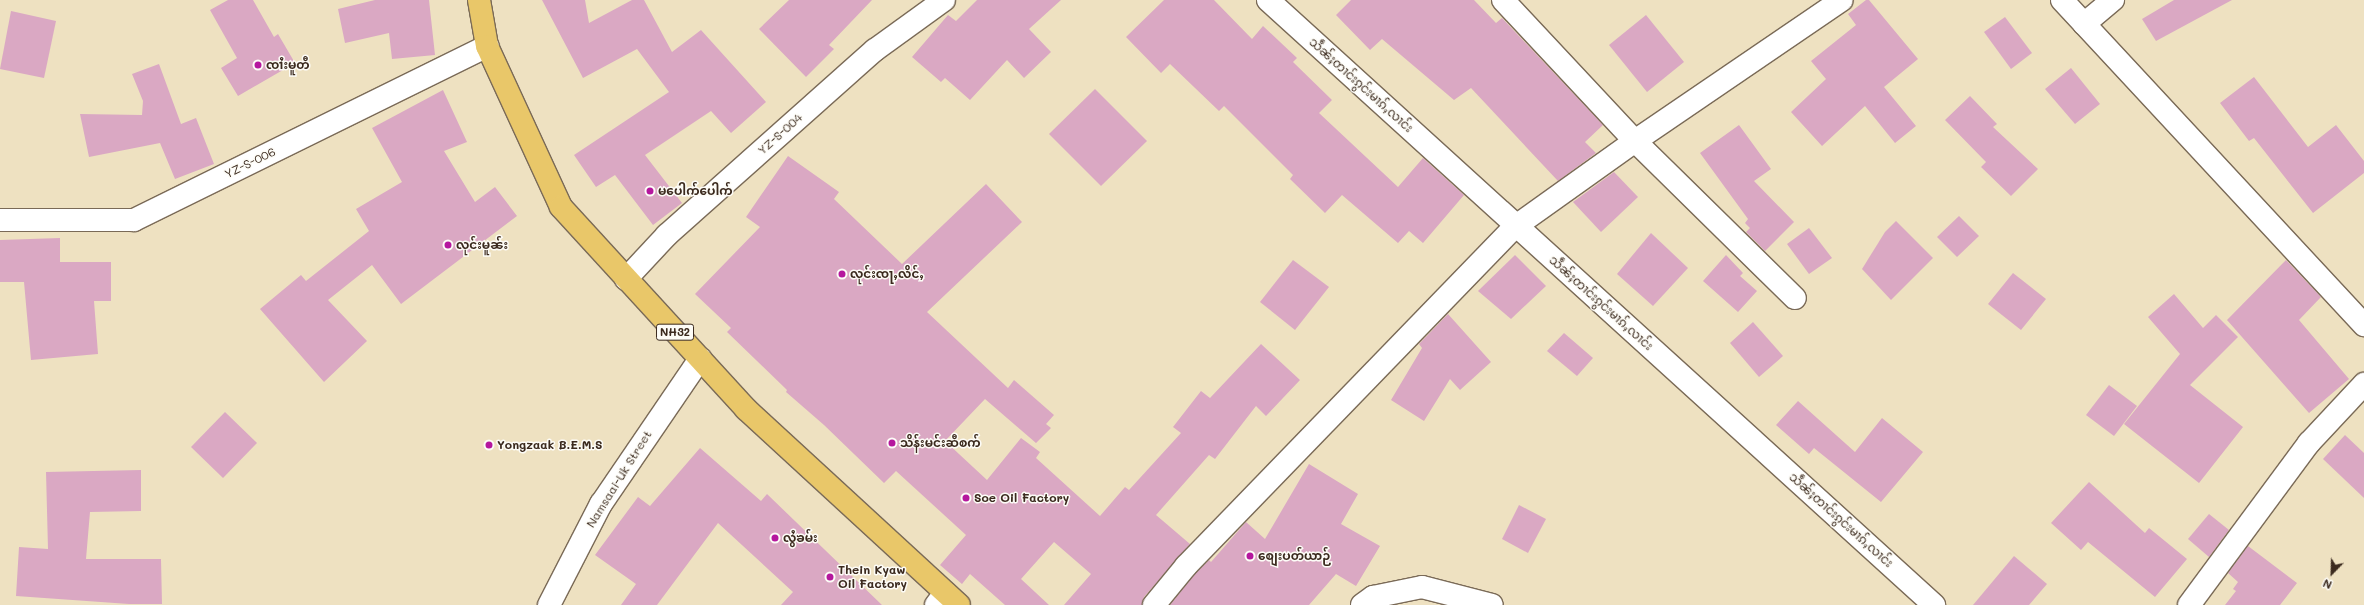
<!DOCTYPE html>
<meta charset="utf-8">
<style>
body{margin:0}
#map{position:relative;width:2364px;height:605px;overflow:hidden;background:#eee1c1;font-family:Mali,"Noto Sans Myanmar",sans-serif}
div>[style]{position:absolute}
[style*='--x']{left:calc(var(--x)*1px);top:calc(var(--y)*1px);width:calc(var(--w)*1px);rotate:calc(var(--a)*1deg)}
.building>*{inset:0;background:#daa8c3}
.roads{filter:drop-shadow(1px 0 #7a6a57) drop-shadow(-1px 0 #7a6a57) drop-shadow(0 1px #7a6a57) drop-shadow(0 -1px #7a6a57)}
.minor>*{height:22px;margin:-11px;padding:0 11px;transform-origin:11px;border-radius:11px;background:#fff}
.highway>*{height:22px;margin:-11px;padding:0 11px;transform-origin:11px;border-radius:11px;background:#e9c769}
.dots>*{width:11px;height:11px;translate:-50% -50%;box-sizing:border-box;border:2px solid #fdfcf7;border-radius:50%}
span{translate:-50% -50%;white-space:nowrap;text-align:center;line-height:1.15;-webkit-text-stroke:3px #fdfcf7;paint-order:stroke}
.shield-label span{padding:1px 3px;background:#fdfcf7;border:1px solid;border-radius:3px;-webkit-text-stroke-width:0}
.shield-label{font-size:11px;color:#3b2a1e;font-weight:700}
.poi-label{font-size:12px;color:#3b2a1e;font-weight:700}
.left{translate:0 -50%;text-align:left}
.street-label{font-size:12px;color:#3b2a1e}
.north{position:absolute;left:2312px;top:553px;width:40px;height:40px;-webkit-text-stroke:3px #fdfcf7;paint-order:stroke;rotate:203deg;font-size:11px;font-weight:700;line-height:16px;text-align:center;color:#3b2a1e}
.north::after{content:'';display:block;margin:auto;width:14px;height:18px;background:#3b2a1e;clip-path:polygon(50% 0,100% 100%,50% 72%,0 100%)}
</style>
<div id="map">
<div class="building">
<div style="clip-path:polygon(228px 0,253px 0,274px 37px,278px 34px,295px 63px,238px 96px,221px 68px,237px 58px,210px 10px)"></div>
<div style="clip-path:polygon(375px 0,429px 0,435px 55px,392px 59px,389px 33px,345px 43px,338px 9px)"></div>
<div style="clip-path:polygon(542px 0,585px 0,589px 23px,632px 0,644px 0,672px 52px,701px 30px,766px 102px,731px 133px,711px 111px,645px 155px,682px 203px,653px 225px,615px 175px,596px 187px,574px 155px,669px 92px,637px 49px,583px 78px)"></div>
<div style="clip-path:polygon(789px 0,872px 0,829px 45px,834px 49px,806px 77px,759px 29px)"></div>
<div style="clip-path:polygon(977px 0,1061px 0,1029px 29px,1051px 52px,1024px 78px,1007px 60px,970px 100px,945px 78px,941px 82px,912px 57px,948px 15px,956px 21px)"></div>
<div style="clip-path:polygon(1164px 0,1214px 0,1252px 39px,1263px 26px,1297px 58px,1293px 62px,1332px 100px,1319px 113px,1398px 187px,1423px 158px,1464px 195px,1423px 243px,1409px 231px,1398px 243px,1342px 195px,1325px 213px,1290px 179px,1293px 175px,1224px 106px,1219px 111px,1170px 64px,1161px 73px,1126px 37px)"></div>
<div style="clip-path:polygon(1351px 0,1474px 0,1496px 23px,1502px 18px,1603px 125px,1585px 142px,1596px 153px,1558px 181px,1471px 88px,1454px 100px,1382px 39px,1370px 50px,1336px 15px)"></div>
<div style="clip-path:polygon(1866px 0,1869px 0,1918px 59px,1884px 87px,1916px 126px,1895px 143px,1865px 106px,1822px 146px,1791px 112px,1826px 79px,1811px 61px,1856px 25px,1848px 14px)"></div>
<div style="clip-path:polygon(2174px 0,2232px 0,2156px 41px,2142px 19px)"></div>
<div style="clip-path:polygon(11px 11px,56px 21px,44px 78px,0 69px)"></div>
<div style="clip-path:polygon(1646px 15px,1684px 62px,1647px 92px,1609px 45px)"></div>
<div style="clip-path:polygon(2005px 17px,2032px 53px,2011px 69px,1984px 32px)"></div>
<div style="clip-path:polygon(159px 64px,181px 124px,196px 118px,214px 164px,175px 179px,160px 143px,89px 157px,80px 114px,142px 115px,143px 101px,132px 74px)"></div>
<div style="clip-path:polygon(2071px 68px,2100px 104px,2075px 124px,2045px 89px)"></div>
<div style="clip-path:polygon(2254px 77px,2308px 147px,2336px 125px,2364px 161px,2364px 173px,2313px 213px,2254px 138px,2249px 141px,2220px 103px)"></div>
<div style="clip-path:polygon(1095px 89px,1147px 141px,1101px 186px,1049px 134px)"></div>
<div style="clip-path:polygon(443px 90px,467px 142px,444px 151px,475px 202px,495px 187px,517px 216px,401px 304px,372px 265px,328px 300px,367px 341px,324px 382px,260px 309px,301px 275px,306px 281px,369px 231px,356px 209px,402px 182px,372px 128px)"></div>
<div style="clip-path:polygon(1970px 96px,1997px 124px,1993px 127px,2038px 169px,2011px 196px,1981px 167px,1986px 162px,1945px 120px)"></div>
<div style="clip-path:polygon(1739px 125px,1771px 169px,1754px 181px,1794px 222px,1765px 251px,1746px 232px,1750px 228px,1745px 223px,1748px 219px,1700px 153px)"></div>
<div style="clip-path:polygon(788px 156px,839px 192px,834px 199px,902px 264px,986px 184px,1022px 222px,927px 312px,1008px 388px,1014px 380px,1054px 415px,1046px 424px,1051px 428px,1036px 443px,985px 399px,945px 441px,987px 480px,1021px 438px,1040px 452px,1036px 458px,1100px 516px,1125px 487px,1129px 490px,1181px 433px,1173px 427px,1201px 391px,1210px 398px,1261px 344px,1300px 380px,1266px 416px,1256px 406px,1215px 459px,1209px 455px,1156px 515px,1190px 544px,1144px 597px,1142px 605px,1064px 605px,1091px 574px,1054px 542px,1021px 579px,1049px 605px,1005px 605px,970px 574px,962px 584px,940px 565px,966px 535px,896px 471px,884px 483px,824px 425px,786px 392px,787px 390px,727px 332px,731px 328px,695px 294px,760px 227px,746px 217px)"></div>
<div style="clip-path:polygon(1614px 172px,1638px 197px,1601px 232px,1573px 202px)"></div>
<div style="clip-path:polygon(1959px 216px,1979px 236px,1957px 257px,1937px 237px)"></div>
<div style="clip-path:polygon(1896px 221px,1933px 258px,1891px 300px,1862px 269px,1885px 232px)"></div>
<div style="clip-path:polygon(1809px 228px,1832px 258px,1809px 274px,1787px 244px)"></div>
<div style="clip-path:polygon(1651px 233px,1688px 268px,1653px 306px,1617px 274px)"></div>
<div style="clip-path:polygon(60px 238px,60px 262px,111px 262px,111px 301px,94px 301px,98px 354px,31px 360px,24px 282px,0 282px,0 240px)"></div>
<div style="clip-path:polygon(1515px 255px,1546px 286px,1511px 319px,1478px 291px)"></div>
<div style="clip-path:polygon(1726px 255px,1743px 273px,1740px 276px,1757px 291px,1738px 312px,1703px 281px)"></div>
<div style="clip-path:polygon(1293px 260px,1329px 287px,1295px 330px,1260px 302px)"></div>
<div style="clip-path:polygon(2286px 260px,2321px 297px,2299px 320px,2349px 379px,2309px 413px,2227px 320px)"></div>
<div style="clip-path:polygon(2013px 273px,2046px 299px,2021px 330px,1988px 304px)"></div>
<div style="clip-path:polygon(2174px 294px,2203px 328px,2216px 315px,2238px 337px,2190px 385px,2243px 427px,2199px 483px,2124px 424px,2180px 354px,2148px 317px)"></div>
<div style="clip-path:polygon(1448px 314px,1491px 362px,1460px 390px,1450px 379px,1424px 421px,1391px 400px,1422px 348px,1419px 344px)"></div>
<div style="clip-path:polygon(1753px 322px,1783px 356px,1759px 377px,1730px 343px)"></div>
<div style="clip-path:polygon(1564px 333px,1593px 358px,1577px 376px,1547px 351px)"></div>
<div style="clip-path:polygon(2109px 385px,2137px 406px,2114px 436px,2086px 415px)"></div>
<div style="clip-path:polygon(1798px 401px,1855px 452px,1882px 418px,1923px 452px,1881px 502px,1814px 448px,1809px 454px,1776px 425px)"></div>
<div style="clip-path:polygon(225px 412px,257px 443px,223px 478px,191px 447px)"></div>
<div style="clip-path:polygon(2345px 435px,2364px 453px,2364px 498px,2323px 459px)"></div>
<div style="clip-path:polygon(700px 448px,761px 501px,767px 494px,882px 605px,781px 605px,793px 592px,718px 523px,657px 605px,621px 605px,636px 584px,595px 555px,638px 497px,650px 506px)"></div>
<div style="clip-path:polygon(1309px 464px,1358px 494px,1341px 524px,1380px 546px,1356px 586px,1336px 574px,1309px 605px,1170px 605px,1195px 574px,1209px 560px,1211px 562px,1246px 522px,1265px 539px)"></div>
<div style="clip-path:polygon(141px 470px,141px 511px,90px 512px,86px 559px,161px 559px,162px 604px,129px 604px,16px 596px,19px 547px,48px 549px,46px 472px)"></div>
<div style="clip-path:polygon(2089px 482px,2145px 533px,2149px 528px,2187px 559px,2155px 597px,2088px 542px,2081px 550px,2051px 523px)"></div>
<div style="clip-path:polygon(1519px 505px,1546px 519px,1528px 553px,1502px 539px)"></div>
<div style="clip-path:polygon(2209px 514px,2229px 530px,2209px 557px,2188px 539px)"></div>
<div style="clip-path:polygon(2248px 546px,2297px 583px,2280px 605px,2225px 605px,2236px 591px,2233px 589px,2238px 582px,2228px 573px)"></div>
<div style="clip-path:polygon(2014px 556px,2047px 584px,2029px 605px,1973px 605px)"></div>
</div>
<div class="roads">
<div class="minor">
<div style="--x:1268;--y:0;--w:900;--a:42.25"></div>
<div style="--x:1503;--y:0;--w:193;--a:46.9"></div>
<div style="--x:1635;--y:141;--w:224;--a:44.5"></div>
<div style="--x:2062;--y:0;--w:444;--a:47.1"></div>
<div style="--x:2084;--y:24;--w:38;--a:-40"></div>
<div style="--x:0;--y:220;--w:134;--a:0"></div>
<div style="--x:134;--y:220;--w:394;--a:-26.2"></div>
<div style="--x:626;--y:279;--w:60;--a:-47"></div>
<div style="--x:667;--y:235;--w:278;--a:-41.7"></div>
<div style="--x:875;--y:50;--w:85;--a:-35.9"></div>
<div style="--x:549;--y:605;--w:114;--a:-62.8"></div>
<div style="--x:601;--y:504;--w:176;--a:-55.7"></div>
<div style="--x:936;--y:605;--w:15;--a:-53"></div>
<div style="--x:1154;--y:605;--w:50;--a:-50.6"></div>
<div style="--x:1186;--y:566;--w:474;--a:-45.9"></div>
<div style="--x:1516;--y:226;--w:146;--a:-35.5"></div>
<div style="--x:1635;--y:141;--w:250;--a:-34.3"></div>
<div style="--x:1362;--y:605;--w:14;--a:-36"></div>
<div style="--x:1373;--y:597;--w:50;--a:-11.5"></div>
<div style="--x:1422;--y:587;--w:72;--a:14.4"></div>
<div style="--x:2189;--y:605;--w:202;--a:-53.5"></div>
<div style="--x:2309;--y:443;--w:81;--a:-47"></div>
</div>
<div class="highway">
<div style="--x:479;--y:0;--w:47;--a:80.1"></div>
<div style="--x:487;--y:46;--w:177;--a:65.3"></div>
<div style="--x:561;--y:207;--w:274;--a:47.5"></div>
<div style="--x:746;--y:409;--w:289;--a:42.6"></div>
</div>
</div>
<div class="dots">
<div style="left:258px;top:65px;background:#b5179e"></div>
<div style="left:650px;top:191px;background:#b5179e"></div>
<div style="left:448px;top:245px;background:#b5179e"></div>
<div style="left:842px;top:274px;background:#b5179e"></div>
<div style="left:892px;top:443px;background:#b5179e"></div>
<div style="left:489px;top:445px;background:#b5179e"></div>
<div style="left:966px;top:498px;background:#b5179e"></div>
<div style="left:775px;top:538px;background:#b5179e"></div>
<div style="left:1250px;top:556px;background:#b5179e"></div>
<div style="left:830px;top:577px;background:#b5179e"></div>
</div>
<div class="shield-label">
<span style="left:675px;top:332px">NH32</span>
</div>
<div class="poi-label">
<span class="left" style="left:266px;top:65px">ၸၢႆးမူတီ</span>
<span class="left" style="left:658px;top:191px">မပေါက်ပေါက်</span>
<span class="left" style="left:456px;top:245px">လုင်းမူၼ်း</span>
<span class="left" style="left:850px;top:274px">လုင်းၸႃႇလိင်ႇ</span>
<span class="left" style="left:900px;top:443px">သိန်းမင်းဆီစက်</span>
<span class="left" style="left:497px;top:445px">Yongzaak B.E.M.S</span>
<span class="left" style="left:974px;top:498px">Soe Oil Factory</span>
<span class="left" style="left:783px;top:538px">လွႆၶမ်း</span>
<span class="left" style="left:1258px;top:556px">စျေးပတ်ယာဉ်</span>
<span class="left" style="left:838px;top:577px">Thein Kyaw<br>Oil Factory</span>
</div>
<div class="street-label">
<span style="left:1361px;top:85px;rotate:42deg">သဵၼ်ႈတၢင်းၵွင်းမၢၵ်ႇလၢင်း</span>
<span style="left:780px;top:134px;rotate:-42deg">YZ-S-004</span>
<span style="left:250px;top:163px;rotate:-26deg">YZ-S-006</span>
<span style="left:1601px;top:303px;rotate:42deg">သဵၼ်ႈတၢင်းၵွင်းမၢၵ်ႇလၢင်း</span>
<span style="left:619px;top:479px;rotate:-58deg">Namsaai-Uk Street</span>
<span style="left:1841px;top:520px;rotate:42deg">သဵၼ်ႈတၢင်းၵွင်းမၢၵ်ႇလၢင်း</span>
</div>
<div class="north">N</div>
</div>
